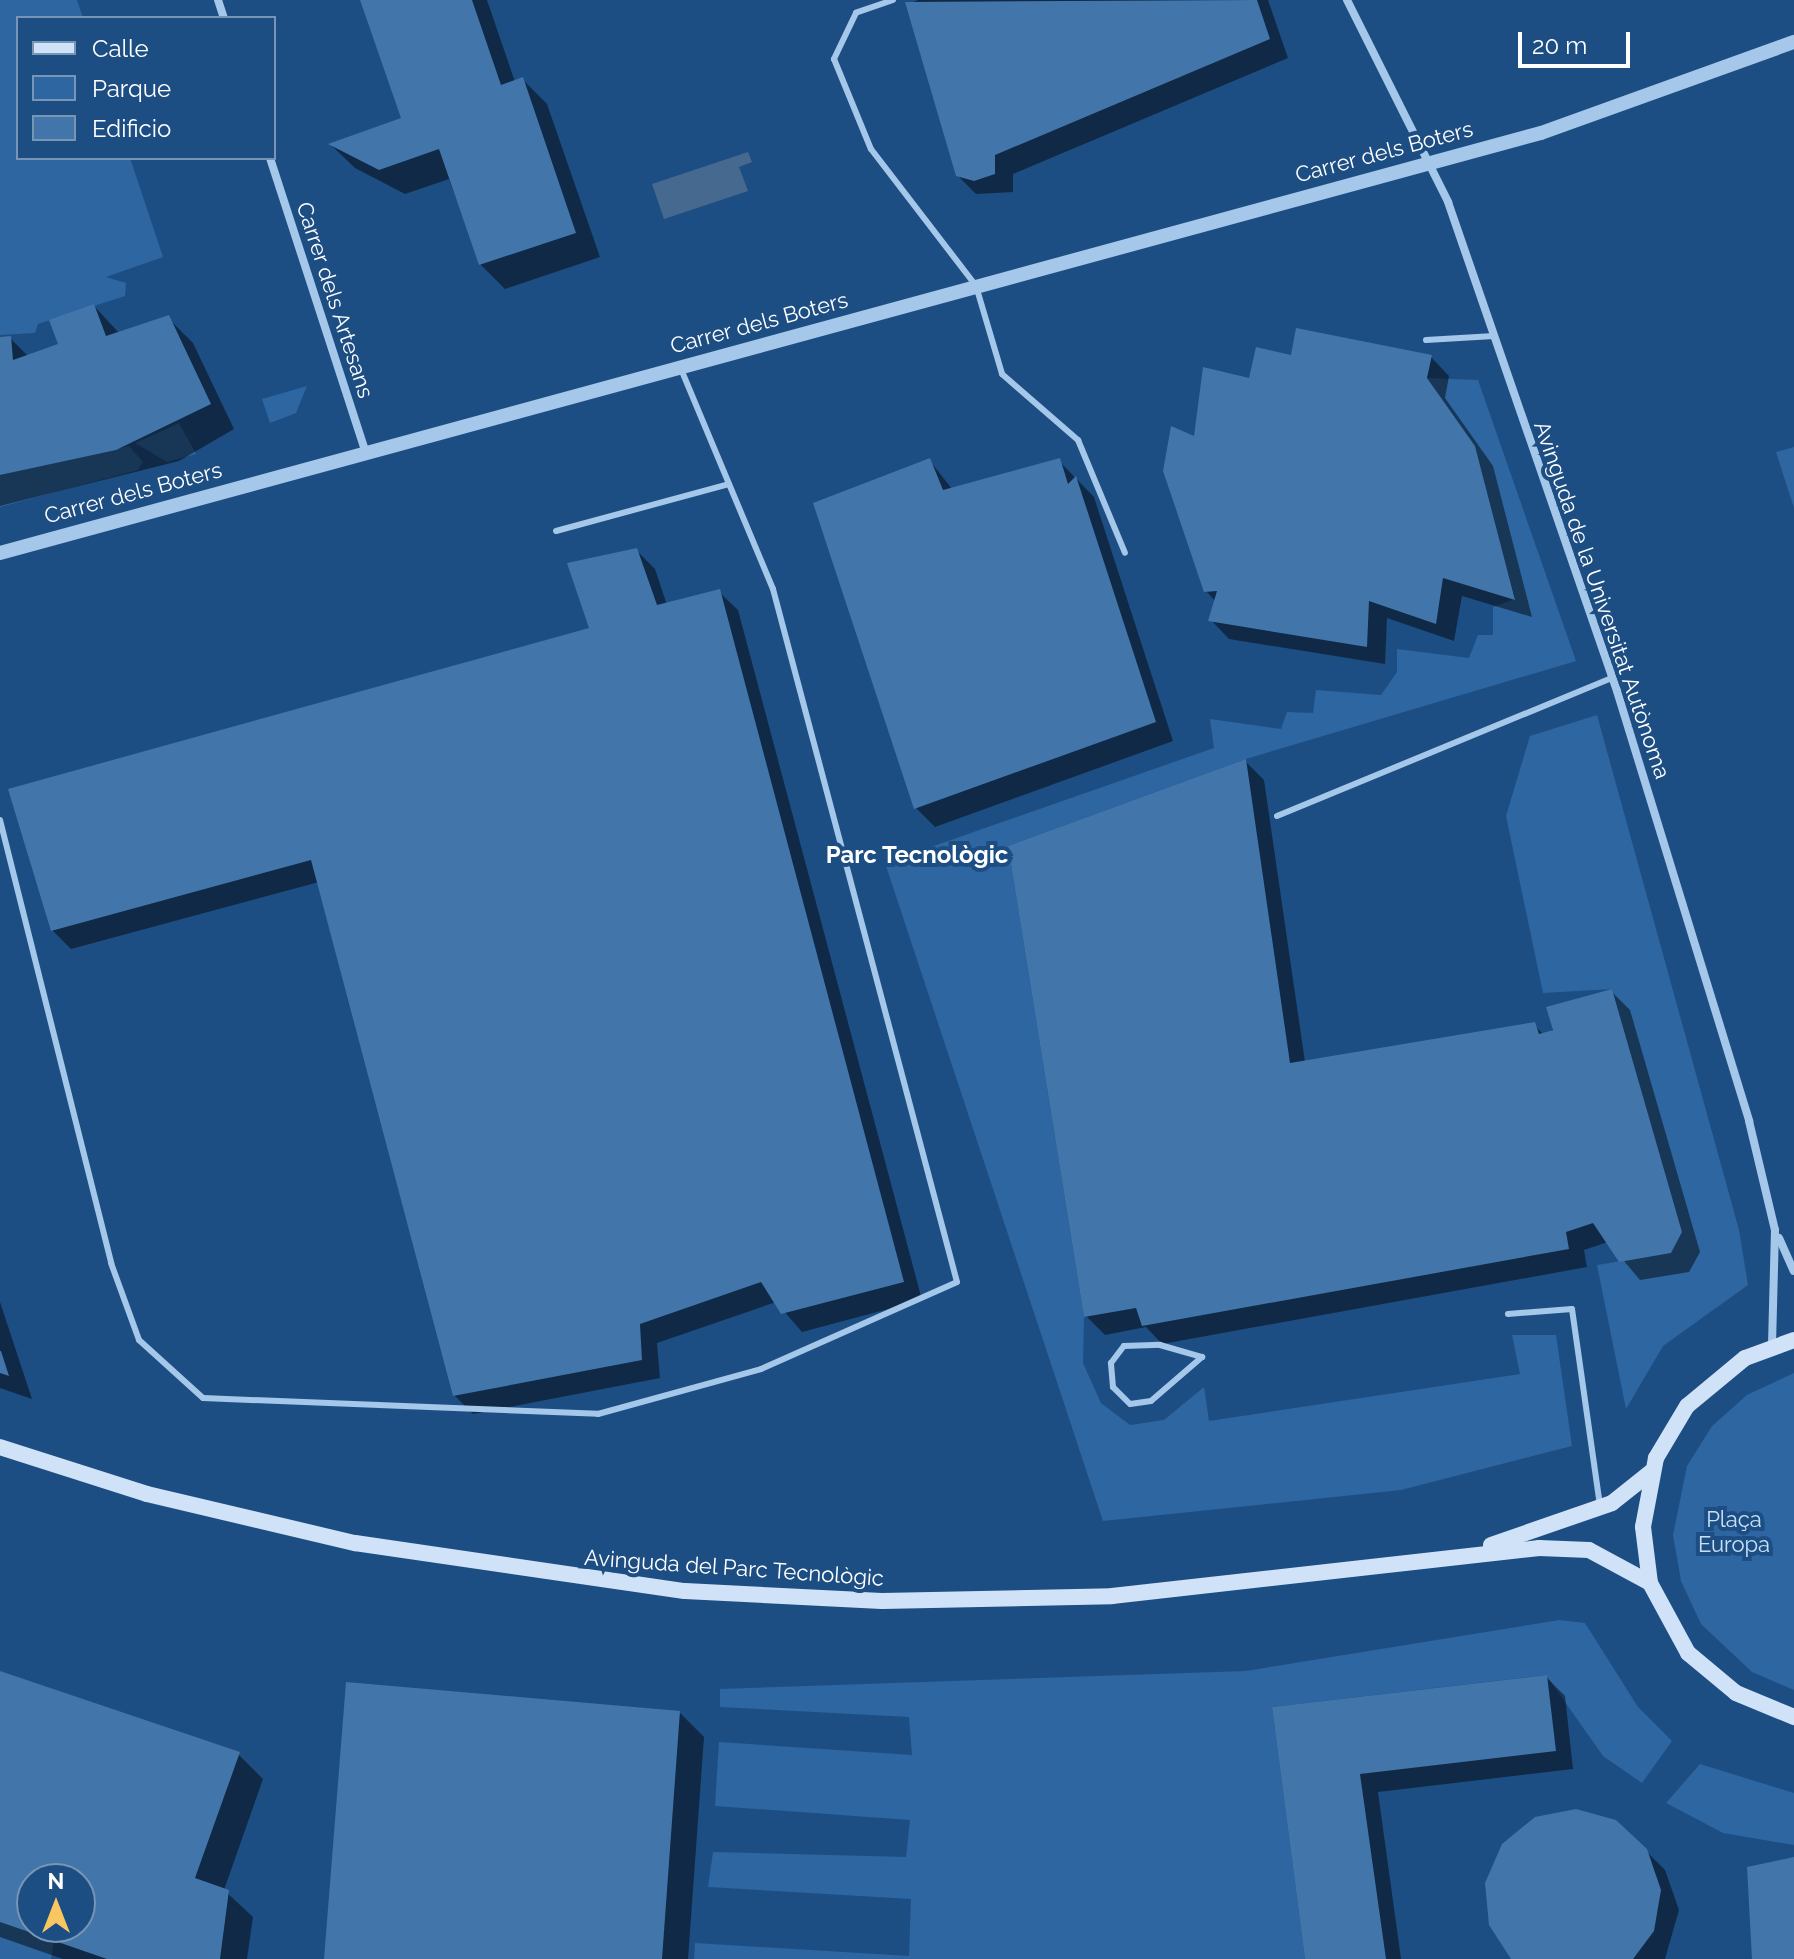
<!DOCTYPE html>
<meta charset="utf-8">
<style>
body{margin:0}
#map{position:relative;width:1794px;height:1959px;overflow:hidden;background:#1d4e83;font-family:Raleway,sans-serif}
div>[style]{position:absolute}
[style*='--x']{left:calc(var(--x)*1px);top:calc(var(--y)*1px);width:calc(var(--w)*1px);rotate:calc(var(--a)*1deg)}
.green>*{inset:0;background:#2d66a0}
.water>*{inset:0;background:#466990}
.shadow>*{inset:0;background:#0007}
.building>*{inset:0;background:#4275aa}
.service>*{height:6px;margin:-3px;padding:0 3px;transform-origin:3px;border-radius:3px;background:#a4c7ea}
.minor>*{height:8px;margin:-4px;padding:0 4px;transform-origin:4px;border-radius:4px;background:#a4c7ea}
.tertiary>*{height:14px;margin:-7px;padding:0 7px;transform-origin:7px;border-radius:7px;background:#a4c7ea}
.secondary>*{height:16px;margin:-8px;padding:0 8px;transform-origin:8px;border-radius:8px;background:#cfe2f7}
span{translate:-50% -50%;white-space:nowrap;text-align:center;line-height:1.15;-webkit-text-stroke:8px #1d4e83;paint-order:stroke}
.street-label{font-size:22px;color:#fff}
.park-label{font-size:22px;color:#c8e0f7}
.neighbourhood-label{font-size:24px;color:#fff;font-weight:700}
.legend{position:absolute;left:16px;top:16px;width:260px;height:144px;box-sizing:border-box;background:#1d4e83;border:2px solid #7795b5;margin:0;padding:10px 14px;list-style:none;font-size:24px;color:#fff}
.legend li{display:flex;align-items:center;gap:16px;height:40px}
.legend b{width:40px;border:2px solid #7795b5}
.north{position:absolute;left:16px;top:1863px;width:80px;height:80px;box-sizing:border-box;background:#1d4e83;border:2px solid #7795b5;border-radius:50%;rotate:0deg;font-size:22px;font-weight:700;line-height:32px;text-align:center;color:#fff}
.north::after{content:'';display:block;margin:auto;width:28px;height:36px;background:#f9c762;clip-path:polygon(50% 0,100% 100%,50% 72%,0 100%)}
.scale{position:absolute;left:1518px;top:32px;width:112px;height:36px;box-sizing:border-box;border:4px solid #fff;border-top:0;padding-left:10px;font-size:24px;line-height:28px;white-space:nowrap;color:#fff;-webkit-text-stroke:6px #1d4e83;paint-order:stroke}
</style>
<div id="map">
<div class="green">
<div style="clip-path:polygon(0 0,77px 0,83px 18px,18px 18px,18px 158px,130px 158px,163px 257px,106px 277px,126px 283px,125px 296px,38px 324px,35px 333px,0 335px)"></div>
<div style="clip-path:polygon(1427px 378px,1478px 380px,1576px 661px,1246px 759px,1008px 846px,1084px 1317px,1083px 1363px,1101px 1403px,1130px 1425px,1164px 1420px,1204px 1387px,1209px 1421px,1520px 1374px,1512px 1335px,1556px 1335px,1572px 1446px,1401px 1490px,1103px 1521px,885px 863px,1214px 748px,1210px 719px,1281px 729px,1287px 712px,1313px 713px,1316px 690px,1381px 695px,1397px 672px,1397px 649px,1469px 658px,1478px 635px,1493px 635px,1493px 607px,1515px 599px,1475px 446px)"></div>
<div style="clip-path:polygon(307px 386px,296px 413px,270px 423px,262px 399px)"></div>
<div style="clip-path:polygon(179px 423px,196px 454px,167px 462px,135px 443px)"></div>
<div style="clip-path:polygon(129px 446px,143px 462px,138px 470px,0 507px,0 475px)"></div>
<div style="clip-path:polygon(1794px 447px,1794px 508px,1776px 452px)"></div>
<div style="clip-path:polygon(1597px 715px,1739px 1230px,1748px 1285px,1663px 1346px,1626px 1409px,1597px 1265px,1670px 1253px,1682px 1232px,1612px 989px,1543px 993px,1506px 816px,1530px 736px)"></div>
<div style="clip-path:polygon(1794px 1373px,1794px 1690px,1752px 1672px,1701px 1624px,1681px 1581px,1673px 1535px,1687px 1466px,1712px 1426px,1747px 1395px)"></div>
<div style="clip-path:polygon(1559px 1620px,1585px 1623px,1638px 1707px,1672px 1741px,1642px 1783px,1603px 1756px,1546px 1675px,1272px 1707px,1305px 1959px,694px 1959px,695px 1943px,909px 1956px,911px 1899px,708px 1887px,713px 1852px,906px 1857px,910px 1820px,715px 1806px,719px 1742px,912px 1755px,909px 1717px,720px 1707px,720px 1689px,1246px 1671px)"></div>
<div style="clip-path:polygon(1700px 1764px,1794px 1793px,1794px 1845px,1723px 1833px,1666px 1803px)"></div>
<div style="clip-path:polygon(0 1922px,54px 1941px,51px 1959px,0 1959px)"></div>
</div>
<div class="water">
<div style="clip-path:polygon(748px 152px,752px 162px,739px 167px,748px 191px,664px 219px,652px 184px)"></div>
</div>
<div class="shadow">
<div style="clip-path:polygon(363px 0,487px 0,515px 82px,522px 79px,547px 104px,600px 257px,505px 289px,480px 264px,449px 179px,405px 194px,355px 168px,331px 145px,404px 120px)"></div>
<div style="clip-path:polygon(918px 0,1268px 0,1288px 58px,1013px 174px,1013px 192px,976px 194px,957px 175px,908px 4px)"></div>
<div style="clip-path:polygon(94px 306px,120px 334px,168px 318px,193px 343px,234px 429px,179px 461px,0 506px,0 339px,10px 338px,29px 357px,61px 346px)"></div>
<div style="clip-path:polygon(1293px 357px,1431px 357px,1449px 376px,1445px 398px,1493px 466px,1532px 617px,1462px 596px,1454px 641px,1387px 618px,1385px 664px,1229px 639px,1211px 620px,1216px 602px,1206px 591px,1196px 439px,1250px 380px)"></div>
<div style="clip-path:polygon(930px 461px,952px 489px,1059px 461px,1094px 497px,1173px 741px,935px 827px,916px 808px)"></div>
<div style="clip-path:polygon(636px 550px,655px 569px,667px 605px,719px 592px,738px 610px,922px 1300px,802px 1332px,776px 1302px,657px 1343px,660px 1378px,473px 1414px,454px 1395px,319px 882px,71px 949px,52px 930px,592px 630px)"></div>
<div style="clip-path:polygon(1245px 761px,1264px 780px,1305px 1062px,1534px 1025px,1544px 1035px,1611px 991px,1630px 1010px,1700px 1252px,1689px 1272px,1640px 1280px,1608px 1242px,1584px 1250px,1587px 1267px,1162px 1344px,1146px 1327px,1105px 1335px,1086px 1316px)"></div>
<div style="clip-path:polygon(0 1302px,32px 1399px,0 1388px)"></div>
<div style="clip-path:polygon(evenodd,0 1673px,238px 1754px,263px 1779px,224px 1890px,253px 1917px,247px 1959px,63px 1959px,0 1937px,0 1673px,32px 1879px,80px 1879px,80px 1927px,32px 1927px,32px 1879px)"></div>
<div style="clip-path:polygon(1546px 1677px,1565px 1696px,1573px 1769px,1378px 1792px,1401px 1959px,1307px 1959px,1274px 1709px)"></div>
<div style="clip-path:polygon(679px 1712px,704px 1737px,688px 1959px,326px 1959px)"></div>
<div style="clip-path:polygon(1646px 1851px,1665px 1870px,1679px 1910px,1665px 1959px,1513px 1959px)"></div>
</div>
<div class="building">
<div style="clip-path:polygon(360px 0,472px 0,501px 85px,523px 77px,576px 233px,479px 265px,439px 149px,379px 170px,328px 144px,401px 118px)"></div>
<div style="clip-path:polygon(1257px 0,1270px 39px,995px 155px,995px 174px,974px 181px,956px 176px,905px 2px)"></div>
<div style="clip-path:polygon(94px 304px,106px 336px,169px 315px,211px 404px,116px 450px,0 475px,0 337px,11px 336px,13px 360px,58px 344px,49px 320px)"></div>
<div style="clip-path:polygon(1296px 328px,1432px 355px,1427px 378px,1475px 446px,1515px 600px,1443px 578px,1436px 624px,1369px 601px,1367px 647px,1208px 621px,1217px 591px,1204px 592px,1163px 471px,1171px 426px,1194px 436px,1203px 367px,1249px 378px,1256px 347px,1291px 355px)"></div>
<div style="clip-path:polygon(930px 458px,943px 490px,1060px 458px,1068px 484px,1076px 476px,1156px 722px,914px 809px,813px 503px)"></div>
<div style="clip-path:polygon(637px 548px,657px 605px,720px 589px,904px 1282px,781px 1314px,761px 1282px,640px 1324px,642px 1360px,453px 1396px,311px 860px,51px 931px,8px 789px,589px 628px,567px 563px)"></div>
<div style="clip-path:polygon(1246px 759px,1290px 1063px,1535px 1022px,1539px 1034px,1553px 1030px,1546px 1007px,1612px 989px,1682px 1232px,1671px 1253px,1619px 1262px,1593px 1223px,1566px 1232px,1569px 1249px,1142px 1326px,1136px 1308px,1084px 1317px,1008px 846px)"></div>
<div style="clip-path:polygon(0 1351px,1px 1351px,9px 1376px,0 1373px)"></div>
<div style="clip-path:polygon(evenodd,0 1671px,240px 1752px,195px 1878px,229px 1890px,220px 1959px,107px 1959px,0 1922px,0 1671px,32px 1879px,80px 1879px,80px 1927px,32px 1927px,32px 1879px)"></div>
<div style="clip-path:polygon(1547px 1675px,1556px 1751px,1360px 1774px,1386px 1959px,1305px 1959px,1272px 1707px)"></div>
<div style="clip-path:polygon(346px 1682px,680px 1711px,662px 1959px,324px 1959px)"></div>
<div style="clip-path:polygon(1576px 1809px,1616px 1820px,1647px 1849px,1661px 1890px,1654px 1931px,1633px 1959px,1511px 1959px,1489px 1925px,1485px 1883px,1502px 1844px,1535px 1817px)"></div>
<div style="clip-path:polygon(1794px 1857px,1794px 1959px,1752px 1959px,1747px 1867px)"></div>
</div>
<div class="service">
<div style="--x:893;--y:0;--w:39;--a:161"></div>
<div style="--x:856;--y:13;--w:51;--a:115.6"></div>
<div style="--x:834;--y:59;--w:97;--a:67.7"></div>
<div style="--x:871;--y:149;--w:173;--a:52.5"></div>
<div style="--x:976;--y:286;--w:92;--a:73.5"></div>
<div style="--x:1002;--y:374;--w:101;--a:41"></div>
<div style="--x:1078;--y:440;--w:122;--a:67.4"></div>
<div style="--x:1426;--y:340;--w:68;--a:-3.4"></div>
<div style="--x:556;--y:531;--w:179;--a:-15.2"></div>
<div style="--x:1277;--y:816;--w:362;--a:-22.4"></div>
<div style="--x:0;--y:820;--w:457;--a:75.9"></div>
<div style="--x:111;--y:1263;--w:82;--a:70"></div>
<div style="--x:139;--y:1340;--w:86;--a:42.2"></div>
<div style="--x:203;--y:1398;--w:395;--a:2.3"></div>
<div style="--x:598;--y:1414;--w:169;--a:-15.4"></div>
<div style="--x:761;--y:1369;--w:214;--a:-23.9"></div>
<div style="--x:957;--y:1282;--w:717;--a:-104.87"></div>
<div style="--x:773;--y:589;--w:241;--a:-112.7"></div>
<div style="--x:1508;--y:1314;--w:64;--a:-4.5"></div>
<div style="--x:1572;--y:1309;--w:198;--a:81.9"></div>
<div style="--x:1160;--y:1345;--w:44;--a:15.9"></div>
<div style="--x:1202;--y:1357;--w:67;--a:139.2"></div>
<div style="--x:1151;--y:1401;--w:21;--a:172"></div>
<div style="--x:1130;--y:1404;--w:24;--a:-135"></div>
<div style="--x:1113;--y:1387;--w:24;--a:-95"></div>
<div style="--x:1111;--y:1363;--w:21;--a:-53"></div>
<div style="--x:1124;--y:1346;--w:36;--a:-2"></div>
</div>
<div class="minor">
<div style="--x:218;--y:0;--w:19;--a:72"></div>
<div style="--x:1347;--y:0;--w:226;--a:63.4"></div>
<div style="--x:1448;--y:202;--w:517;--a:70.93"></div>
<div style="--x:1617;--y:691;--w:450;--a:72.9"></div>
<div style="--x:1749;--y:1121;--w:112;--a:76.6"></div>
<div style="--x:1775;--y:1230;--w:116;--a:91.5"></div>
<div style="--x:270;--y:158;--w:310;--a:72"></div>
<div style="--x:1779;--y:1238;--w:36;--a:66"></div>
</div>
<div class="tertiary">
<div style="--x:0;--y:553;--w:1597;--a:-15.25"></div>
<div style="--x:1541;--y:133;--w:269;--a:-19.8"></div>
</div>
<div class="secondary">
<div style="--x:1794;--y:1340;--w:52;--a:159.8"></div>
<div style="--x:1745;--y:1358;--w:75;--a:140.4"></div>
<div style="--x:1687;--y:1406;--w:61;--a:120.8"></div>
<div style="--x:1656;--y:1458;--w:70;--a:100.7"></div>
<div style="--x:1643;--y:1527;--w:56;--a:82.9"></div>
<div style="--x:1650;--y:1583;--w:80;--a:61.5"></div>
<div style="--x:1688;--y:1653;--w:62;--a:39.8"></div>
<div style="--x:1736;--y:1693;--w:63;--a:22.5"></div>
<div style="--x:0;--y:1447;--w:154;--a:17.7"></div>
<div style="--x:147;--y:1494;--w:214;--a:13.3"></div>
<div style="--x:355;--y:1543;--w:333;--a:8.3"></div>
<div style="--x:685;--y:1591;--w:197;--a:2.9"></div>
<div style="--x:882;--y:1601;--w:230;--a:-1.2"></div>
<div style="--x:1112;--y:1596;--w:430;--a:-6.4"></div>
<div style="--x:1539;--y:1548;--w:50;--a:2.3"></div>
<div style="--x:1589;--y:1550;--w:69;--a:28.4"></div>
<div style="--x:1491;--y:1545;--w:128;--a:-19.1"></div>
<div style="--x:1612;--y:1503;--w:50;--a:-38.5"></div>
</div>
<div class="street-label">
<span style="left:1384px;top:152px;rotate:-15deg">Carrer dels Boters</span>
<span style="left:335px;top:300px;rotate:72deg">Carrer dels Artesans</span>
<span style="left:759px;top:323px;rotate:-15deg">Carrer dels Boters</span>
<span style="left:133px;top:493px;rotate:-15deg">Carrer dels Boters</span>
<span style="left:1602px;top:600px;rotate:71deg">Avinguda de la Universitat Autònoma</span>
<span style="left:734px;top:1568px;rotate:4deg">Avinguda del Parc Tecnològic</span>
</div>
<div class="park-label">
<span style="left:1734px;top:1532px">Plaça<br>Europa</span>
</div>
<div class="neighbourhood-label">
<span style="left:917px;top:855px">Parc Tecnològic</span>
</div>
<ul class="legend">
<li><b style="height:10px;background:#cfe2f7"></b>Calle</li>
<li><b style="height:22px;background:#2d66a0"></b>Parque</li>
<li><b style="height:22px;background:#4275aa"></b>Edificio</li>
</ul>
<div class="north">N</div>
<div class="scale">20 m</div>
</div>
